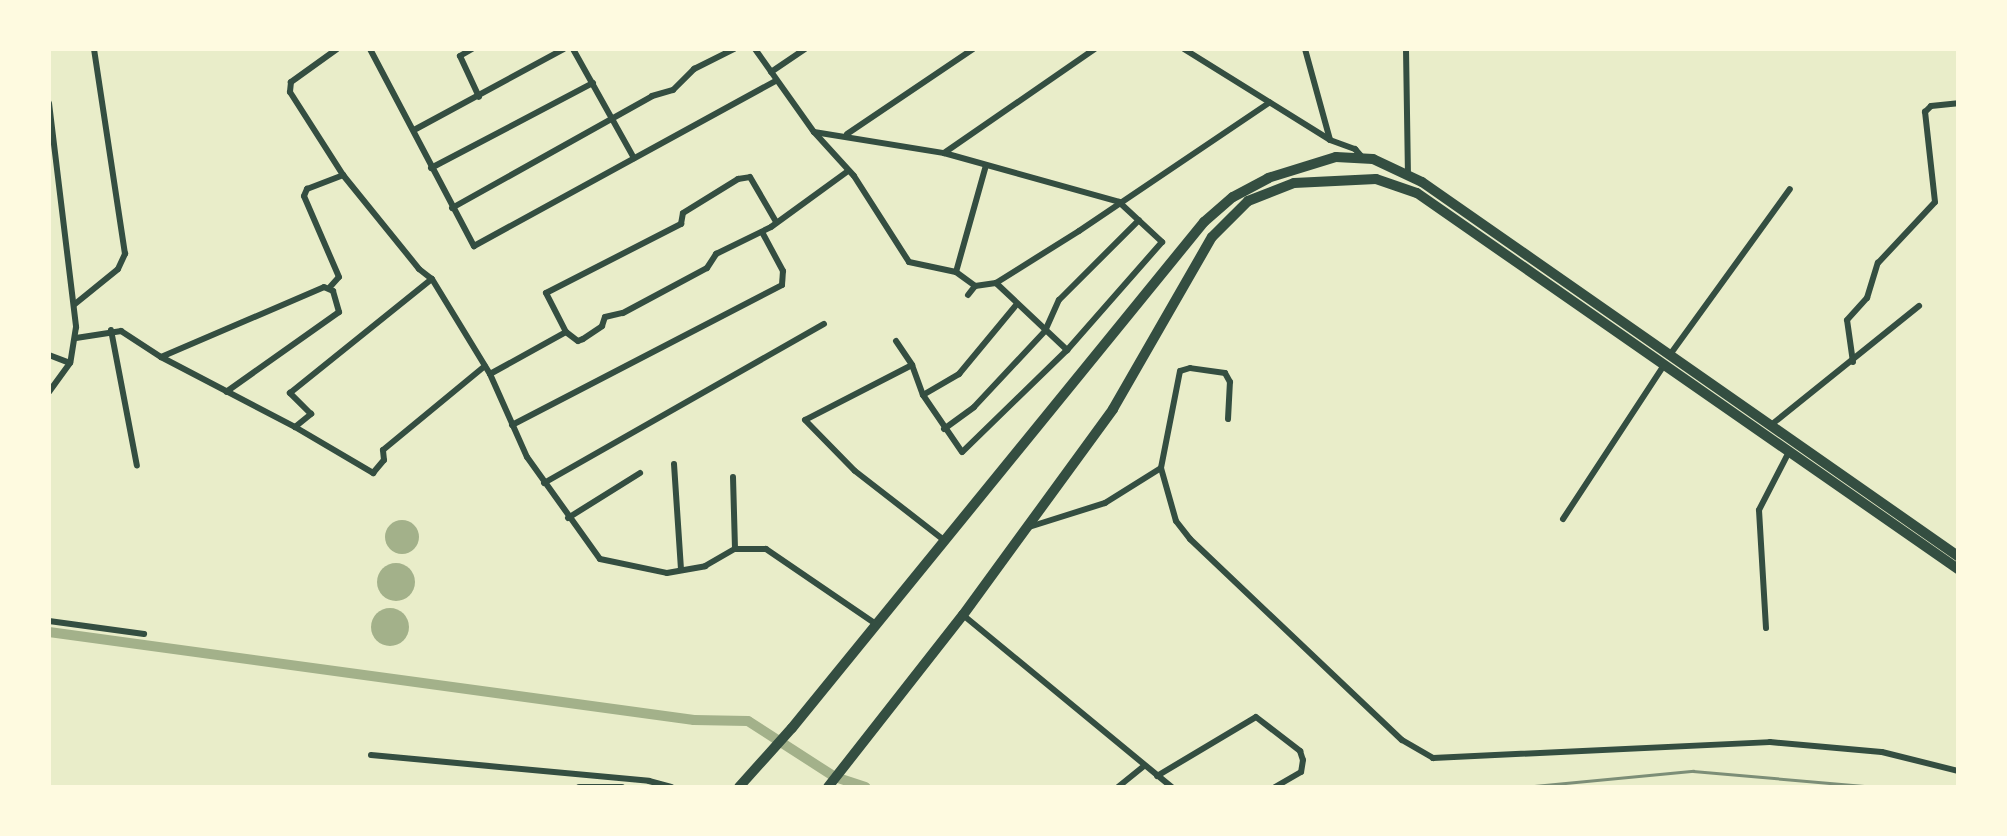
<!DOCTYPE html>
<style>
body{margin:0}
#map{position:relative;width:2007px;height:836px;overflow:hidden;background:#e9edc9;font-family:"Alegreya Sans",sans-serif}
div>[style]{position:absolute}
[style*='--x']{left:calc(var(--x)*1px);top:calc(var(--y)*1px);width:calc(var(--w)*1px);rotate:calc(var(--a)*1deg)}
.water>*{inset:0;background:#a3b18a}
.round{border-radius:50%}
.canal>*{height:10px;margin:-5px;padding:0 5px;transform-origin:5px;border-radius:5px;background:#a3b18a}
.minor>*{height:6px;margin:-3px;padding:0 3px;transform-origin:3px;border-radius:3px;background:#344e41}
.primary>*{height:10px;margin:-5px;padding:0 5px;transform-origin:5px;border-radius:5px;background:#344e41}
.rail>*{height:2.5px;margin:-1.25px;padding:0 1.25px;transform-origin:1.25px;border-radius:1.25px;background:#7c8e77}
span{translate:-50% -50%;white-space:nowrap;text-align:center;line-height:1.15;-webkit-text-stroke:5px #fefae0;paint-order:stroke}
.frame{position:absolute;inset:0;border:51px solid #fefae0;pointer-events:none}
</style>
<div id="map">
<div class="water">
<div class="round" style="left:385px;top:520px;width:34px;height:34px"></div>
<div class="round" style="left:377px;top:563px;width:38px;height:38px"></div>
<div class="round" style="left:371px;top:608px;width:38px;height:38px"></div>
</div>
<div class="canal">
<div style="--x:49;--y:632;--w:651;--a:7.77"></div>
<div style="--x:694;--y:720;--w:54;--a:1.1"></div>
<div style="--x:748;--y:721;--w:103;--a:32.8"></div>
<div style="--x:835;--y:777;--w:32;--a:18"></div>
</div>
<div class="minor">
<div style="--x:337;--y:49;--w:57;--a:144.3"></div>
<div style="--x:291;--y:82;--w:10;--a:96"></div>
<div style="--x:290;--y:92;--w:98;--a:57.4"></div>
<div style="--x:343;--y:175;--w:121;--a:51"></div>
<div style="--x:419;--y:269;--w:16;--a:38"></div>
<div style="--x:432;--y:279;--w:111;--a:58.6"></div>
<div style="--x:490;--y:374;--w:91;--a:66"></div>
<div style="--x:527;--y:457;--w:125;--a:54.4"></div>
<div style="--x:600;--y:559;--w:68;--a:11.8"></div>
<div style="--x:667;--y:573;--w:39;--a:-10"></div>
<div style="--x:705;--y:566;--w:34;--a:-30"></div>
<div style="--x:735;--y:549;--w:31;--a:0"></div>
<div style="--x:766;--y:549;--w:133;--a:34.3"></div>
<div style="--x:370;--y:49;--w:223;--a:62.2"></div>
<div style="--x:474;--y:246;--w:344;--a:-28.7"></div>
<div style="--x:472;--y:49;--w:14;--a:150"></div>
<div style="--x:460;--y:56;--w:45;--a:65.1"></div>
<div style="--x:573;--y:49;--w:125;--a:60.8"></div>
<div style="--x:755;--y:49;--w:102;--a:54.6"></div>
<div style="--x:814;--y:132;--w:59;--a:47.7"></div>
<div style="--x:854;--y:176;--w:102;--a:57.4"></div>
<div style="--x:909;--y:262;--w:48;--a:12"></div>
<div style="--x:956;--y:272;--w:24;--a:36"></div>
<div style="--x:1184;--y:49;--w:172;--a:31.9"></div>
<div style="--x:1330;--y:140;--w:27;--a:20"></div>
<div style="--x:1355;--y:149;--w:11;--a:49"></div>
<div style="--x:1305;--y:49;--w:94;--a:74.6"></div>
<div style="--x:1406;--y:49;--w:125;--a:89.1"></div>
<div style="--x:771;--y:72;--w:41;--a:-34.1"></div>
<div style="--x:49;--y:103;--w:226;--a:83.1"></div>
<div style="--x:76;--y:327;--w:36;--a:99"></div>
<div style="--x:70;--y:363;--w:36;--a:126"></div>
<div style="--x:414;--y:130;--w:170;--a:-28.4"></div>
<div style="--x:814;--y:132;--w:132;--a:9.2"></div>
<div style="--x:944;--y:153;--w:182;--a:15.6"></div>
<div style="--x:1119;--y:202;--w:59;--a:42.9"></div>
<div style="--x:1162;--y:242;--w:144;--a:131.3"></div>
<div style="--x:1067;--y:350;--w:146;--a:135.8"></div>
<div style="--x:962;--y:452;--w:69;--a:-124.4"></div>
<div style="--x:847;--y:134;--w:152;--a:-34"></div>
<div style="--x:944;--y:153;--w:183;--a:-34.6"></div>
<div style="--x:431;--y:168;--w:183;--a:-27.7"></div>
<div style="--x:452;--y:208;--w:229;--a:-29.2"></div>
<div style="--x:652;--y:96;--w:22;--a:-16"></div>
<div style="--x:673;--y:90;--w:30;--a:-45"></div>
<div style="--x:694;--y:69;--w:45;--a:-26.6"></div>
<div style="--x:956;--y:272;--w:111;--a:-74.3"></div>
<div style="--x:996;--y:283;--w:98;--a:43.3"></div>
<div style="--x:330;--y:287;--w:13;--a:-48"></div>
<div style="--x:339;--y:277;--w:88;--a:-113.4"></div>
<div style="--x:304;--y:196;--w:8;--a:-67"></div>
<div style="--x:307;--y:189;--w:39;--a:-21"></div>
<div style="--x:968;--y:295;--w:11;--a:-52"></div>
<div style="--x:975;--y:286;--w:21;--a:-8"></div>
<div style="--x:996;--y:283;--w:98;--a:-32.1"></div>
<div style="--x:1079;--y:231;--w:230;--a:-34"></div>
<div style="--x:75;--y:304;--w:55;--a:-39.1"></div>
<div style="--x:118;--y:269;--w:17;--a:-65"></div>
<div style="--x:125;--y:254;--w:207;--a:-98.6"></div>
<div style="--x:111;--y:330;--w:138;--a:79.2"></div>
<div style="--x:566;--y:332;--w:44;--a:-117.1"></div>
<div style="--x:546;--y:293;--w:152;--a:-27.1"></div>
<div style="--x:681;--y:224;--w:11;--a:-80"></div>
<div style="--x:683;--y:213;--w:65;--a:-31.7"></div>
<div style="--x:738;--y:179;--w:12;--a:-9"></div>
<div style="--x:750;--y:177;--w:50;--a:59.8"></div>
<div style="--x:76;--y:338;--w:46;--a:-8.8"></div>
<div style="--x:121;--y:331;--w:48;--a:33"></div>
<div style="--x:161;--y:357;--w:151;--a:27.6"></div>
<div style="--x:295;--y:427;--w:21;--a:-39"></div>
<div style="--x:311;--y:414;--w:30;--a:-135"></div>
<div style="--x:290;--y:393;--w:182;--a:-38.8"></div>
<div style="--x:896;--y:341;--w:29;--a:56"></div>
<div style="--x:912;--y:365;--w:32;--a:70"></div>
<div style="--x:923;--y:395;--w:42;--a:-30.3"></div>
<div style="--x:959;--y:374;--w:91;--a:-50.4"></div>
<div style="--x:49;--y:355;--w:22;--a:21"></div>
<div style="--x:1669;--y:356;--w:206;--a:-54.1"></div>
<div style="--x:161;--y:357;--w:177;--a:-23.2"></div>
<div style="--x:324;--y:287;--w:10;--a:24"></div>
<div style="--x:333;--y:291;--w:22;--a:74"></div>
<div style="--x:339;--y:312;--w:138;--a:144.7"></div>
<div style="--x:1853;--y:362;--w:42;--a:-98.1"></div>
<div style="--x:1847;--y:320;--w:30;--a:-48"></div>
<div style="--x:1867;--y:298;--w:37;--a:-73"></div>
<div style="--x:1878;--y:263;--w:83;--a:-46.9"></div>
<div style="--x:1935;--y:202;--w:91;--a:-96.3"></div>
<div style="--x:1925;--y:112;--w:8;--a:-45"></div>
<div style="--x:1931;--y:106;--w:27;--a:-6"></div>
<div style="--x:912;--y:365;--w:120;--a:152.8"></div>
<div style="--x:805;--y:420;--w:71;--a:45.6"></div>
<div style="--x:855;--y:471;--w:113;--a:37.8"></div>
<div style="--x:490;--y:374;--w:87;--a:-28.9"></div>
<div style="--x:566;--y:332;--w:15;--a:37"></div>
<div style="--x:578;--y:341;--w:5;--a:-22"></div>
<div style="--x:583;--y:339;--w:23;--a:-34"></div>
<div style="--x:602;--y:326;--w:9;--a:-72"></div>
<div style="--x:605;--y:317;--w:18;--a:-13"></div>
<div style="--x:623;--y:313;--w:95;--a:-28.2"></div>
<div style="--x:707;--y:268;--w:17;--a:-57"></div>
<div style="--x:716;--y:254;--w:61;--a:-26.1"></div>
<div style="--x:771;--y:227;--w:95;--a:-36"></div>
<div style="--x:1228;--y:419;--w:37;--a:-87"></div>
<div style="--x:1230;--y:382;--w:10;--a:-119"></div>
<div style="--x:1225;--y:373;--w:35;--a:-172"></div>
<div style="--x:1190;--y:368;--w:10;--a:163"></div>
<div style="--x:1180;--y:371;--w:99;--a:101.1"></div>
<div style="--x:1161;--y:468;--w:55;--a:74.2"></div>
<div style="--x:1176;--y:521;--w:23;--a:52"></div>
<div style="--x:1190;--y:539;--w:292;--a:43.5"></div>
<div style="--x:1402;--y:740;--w:36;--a:30"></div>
<div style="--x:1433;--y:758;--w:337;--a:-2.7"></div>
<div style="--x:1770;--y:742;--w:112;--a:5.1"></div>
<div style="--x:1882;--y:752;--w:78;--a:14"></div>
<div style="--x:512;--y:425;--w:304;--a:-27.4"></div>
<div style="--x:782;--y:285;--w:14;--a:-86"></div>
<div style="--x:783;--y:271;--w:44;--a:-118.3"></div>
<div style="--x:1771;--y:425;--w:190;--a:-38.8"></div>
<div style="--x:295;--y:427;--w:91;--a:30.5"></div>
<div style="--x:373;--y:473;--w:17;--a:-50"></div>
<div style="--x:384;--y:460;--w:10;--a:-96"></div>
<div style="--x:383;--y:450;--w:132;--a:-39.5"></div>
<div style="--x:944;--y:429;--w:37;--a:-36"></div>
<div style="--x:974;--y:407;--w:104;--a:-46.9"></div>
<div style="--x:1045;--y:331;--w:34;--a:-66"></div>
<div style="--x:1059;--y:300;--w:113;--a:-45"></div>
<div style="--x:674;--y:464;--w:105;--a:86.2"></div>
<div style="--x:733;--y:477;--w:72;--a:88.4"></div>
<div style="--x:544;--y:483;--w:322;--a:-29.6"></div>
<div style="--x:568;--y:518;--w:85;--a:-32"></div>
<div style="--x:1563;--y:519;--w:184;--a:-56.7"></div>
<div style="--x:1029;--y:527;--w:80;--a:-17.5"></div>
<div style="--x:1105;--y:503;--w:66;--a:-32"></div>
<div style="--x:963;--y:615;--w:271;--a:39.5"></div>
<div style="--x:49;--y:621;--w:96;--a:7.8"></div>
<div style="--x:1766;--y:628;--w:118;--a:-93.4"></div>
<div style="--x:1759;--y:510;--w:65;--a:-62.7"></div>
<div style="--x:371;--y:755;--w:279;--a:5.3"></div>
<div style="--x:649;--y:781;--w:23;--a:15"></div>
<div style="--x:1157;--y:776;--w:115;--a:-30.8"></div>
<div style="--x:1256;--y:717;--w:56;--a:37.7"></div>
<div style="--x:1300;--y:751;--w:9;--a:72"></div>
<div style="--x:1303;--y:760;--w:12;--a:99"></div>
<div style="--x:1301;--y:772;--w:30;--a:150"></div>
<div style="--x:579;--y:787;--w:43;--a:0"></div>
<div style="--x:1118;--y:787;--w:33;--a:-39"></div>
</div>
<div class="primary">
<div style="--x:739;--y:787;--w:79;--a:-48.1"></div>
<div style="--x:792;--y:728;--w:653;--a:-50.85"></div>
<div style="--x:1204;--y:222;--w:38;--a:-41"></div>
<div style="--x:1233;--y:197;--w:40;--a:-28"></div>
<div style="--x:1268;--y:178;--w:71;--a:-17.2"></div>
<div style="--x:1336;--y:157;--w:37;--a:3"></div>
<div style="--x:1373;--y:159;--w:54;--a:25.1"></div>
<div style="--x:1422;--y:182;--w:654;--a:34.91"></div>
<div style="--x:828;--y:787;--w:219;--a:-51.9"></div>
<div style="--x:963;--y:615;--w:255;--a:-53.9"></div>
<div style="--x:1113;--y:409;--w:198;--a:-60.1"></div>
<div style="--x:1212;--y:237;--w:51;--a:-45"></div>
<div style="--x:1248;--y:201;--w:49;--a:-21.4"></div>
<div style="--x:1294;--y:183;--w:82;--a:-2.8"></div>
<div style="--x:1376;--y:179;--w:43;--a:18.9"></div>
<div style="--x:1417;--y:193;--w:659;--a:34.8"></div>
</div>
<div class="rail">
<div style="--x:1523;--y:787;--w:171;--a:-5.4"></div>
<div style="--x:1693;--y:771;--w:183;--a:5"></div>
</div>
<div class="frame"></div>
</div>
